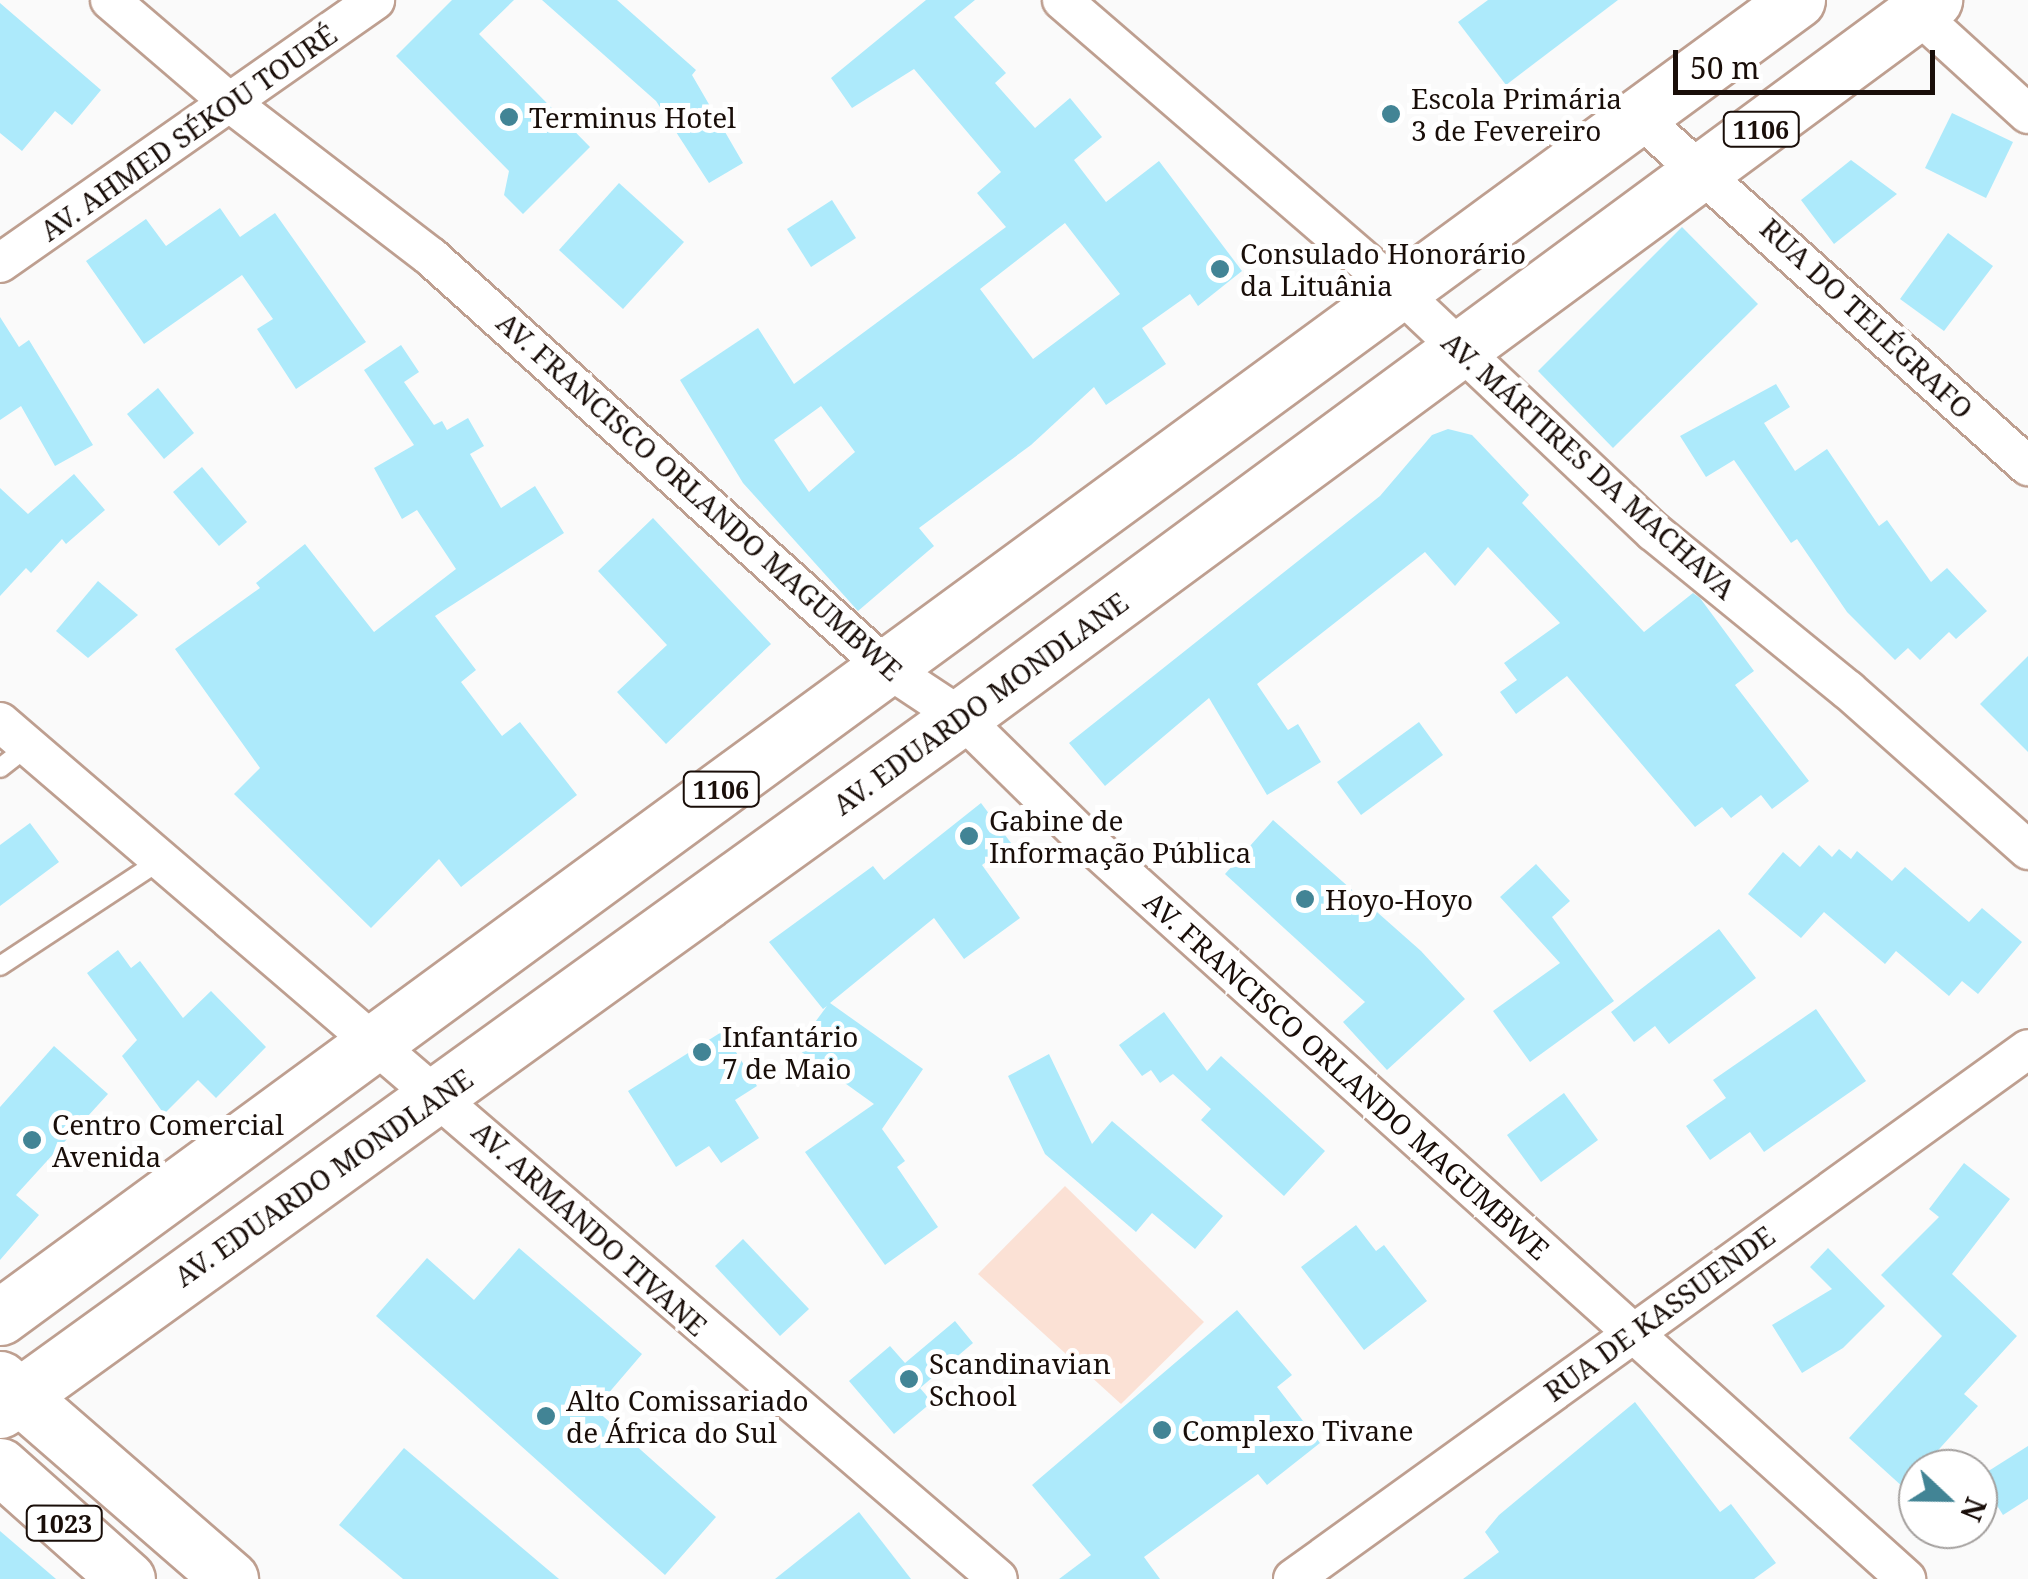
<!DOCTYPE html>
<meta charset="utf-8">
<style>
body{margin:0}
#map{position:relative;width:2028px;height:1579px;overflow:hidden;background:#fafafa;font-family:"Noto Serif",serif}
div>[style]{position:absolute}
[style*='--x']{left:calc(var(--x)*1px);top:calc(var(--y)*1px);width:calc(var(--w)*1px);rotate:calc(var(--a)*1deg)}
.green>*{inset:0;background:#fbe1d5}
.building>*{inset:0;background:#adeafb}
.roads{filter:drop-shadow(2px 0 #be9f90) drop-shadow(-2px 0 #be9f90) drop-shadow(0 2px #be9f90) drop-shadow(0 -2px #be9f90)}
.lane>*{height:18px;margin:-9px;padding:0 9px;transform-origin:9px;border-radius:9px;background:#fff}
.street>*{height:38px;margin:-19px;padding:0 19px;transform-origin:19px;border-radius:19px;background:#fff}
.primary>*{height:55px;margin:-27.5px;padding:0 27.5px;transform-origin:27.5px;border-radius:27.5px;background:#fff}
.dots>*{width:28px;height:28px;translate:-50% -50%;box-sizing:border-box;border:5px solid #fff;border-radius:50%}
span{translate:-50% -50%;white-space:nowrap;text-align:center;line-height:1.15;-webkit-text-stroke:10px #fff;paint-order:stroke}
.shield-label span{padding:2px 8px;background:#fff;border:2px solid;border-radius:8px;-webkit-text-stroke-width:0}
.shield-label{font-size:25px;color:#190e09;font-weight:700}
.poi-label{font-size:28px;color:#190e09}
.left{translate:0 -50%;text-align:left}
.street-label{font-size:28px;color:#190e09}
.north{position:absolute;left:1898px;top:1449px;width:100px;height:100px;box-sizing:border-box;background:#fff;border:2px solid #a39f9d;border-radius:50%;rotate:112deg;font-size:28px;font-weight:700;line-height:40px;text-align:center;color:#190e09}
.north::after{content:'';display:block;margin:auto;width:35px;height:45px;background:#428495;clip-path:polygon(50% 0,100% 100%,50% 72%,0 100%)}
.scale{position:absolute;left:1673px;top:50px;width:262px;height:45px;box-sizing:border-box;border:5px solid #190e09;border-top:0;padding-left:12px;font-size:30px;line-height:35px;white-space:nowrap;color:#190e09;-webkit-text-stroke:8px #fff;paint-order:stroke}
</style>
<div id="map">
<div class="green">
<div style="clip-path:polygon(1065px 1186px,1204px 1322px,1121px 1404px,978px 1274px)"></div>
</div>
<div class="building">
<div style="clip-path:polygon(452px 0,514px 0,479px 34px,590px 147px,523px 214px,504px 195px,509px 171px,396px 56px)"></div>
<div style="clip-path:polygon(542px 0,617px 0,696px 70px,692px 75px,743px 163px,709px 183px,656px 101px)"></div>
<div style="clip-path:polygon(evenodd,926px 0,975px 0,954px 17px,1006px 73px,995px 83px,1035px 128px,1070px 98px,1102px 137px,1074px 160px,1106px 202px,1159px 161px,1242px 271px,1198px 306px,1190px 294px,1142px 328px,1166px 364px,1106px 405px,1094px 387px,1031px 445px,919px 528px,934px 546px,858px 611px,743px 483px,680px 380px,758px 328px,794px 384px,1006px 227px,977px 193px,1001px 172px,914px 69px,852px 108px,831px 78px,926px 0,1065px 223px,1120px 294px,1033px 359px,980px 289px,1065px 223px,926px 0,821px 406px,855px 452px,809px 492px,774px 440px,821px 406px)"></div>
<div style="clip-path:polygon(1488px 0,1618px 0,1506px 85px,1458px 22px)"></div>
<div style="clip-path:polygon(0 3px,101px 90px,72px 125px,55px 111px,22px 151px,0 133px)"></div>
<div style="clip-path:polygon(1952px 113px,2013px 142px,1986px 198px,1925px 168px)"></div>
<div style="clip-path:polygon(1851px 160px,1897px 194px,1834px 244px,1801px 200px)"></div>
<div style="clip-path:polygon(619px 183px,684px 242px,623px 309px,559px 250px)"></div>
<div style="clip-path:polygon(832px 200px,856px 238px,811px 267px,787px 229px)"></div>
<div style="clip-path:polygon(220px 208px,240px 237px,275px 213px,366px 342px,296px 389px,257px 329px,273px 319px,242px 275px,144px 344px,86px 261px,146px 219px,166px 246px)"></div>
<div style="clip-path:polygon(1682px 227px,1758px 304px,1613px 448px,1538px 371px)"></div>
<div style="clip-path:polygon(1948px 233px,1993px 266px,1944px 331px,1900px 299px)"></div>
<div style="clip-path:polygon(0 317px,19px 347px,29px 340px,93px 445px,55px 466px,21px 406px,0 420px)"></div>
<div style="clip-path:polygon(401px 345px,419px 372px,404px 382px,434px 425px,442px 421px,447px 430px,468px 418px,484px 446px,470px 454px,501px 508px,535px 486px,564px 533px,435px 616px,476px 670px,461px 682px,502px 736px,520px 722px,577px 795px,461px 887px,439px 859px,371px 928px,234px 794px,260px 768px,175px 649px,260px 588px,256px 583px,305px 544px,374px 632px,456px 569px,417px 510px,402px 519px,374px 468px,414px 445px,364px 370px)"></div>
<div style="clip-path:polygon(1776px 384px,1790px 407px,1764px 423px,1795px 471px,1827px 449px,1879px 526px,1887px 520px,1931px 582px,1947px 568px,1987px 611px,1956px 639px,1949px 632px,1920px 660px,1908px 648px,1895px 660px,1847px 612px,1797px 539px,1791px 543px,1734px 460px,1706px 477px,1680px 436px)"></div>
<div style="clip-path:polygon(158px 388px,194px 433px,164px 459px,127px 414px)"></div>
<div style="clip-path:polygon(1448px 429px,1472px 435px,1529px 495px,1522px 503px,1644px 632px,1693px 593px,1700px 598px,1754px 671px,1735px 685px,1809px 781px,1772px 809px,1761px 795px,1731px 818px,1722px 807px,1695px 827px,1567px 676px,1516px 714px,1500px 692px,1517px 680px,1504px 663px,1560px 623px,1488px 547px,1455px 586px,1425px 552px,1257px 684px,1288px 730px,1298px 724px,1321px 762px,1267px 795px,1209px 698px,1105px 786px,1069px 743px,1380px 496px,1432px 435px)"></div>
<div style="clip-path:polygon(202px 467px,247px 522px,219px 546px,173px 492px)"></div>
<div style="clip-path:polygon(74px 474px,105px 510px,66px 544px,62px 539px,31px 573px,26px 568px,0 596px,0 488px,28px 514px)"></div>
<div style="clip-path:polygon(653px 518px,771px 644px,666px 744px,617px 692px,667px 645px,598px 571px)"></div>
<div style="clip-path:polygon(98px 581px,138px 615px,88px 658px,56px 631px)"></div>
<div style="clip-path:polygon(2028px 656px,2028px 752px,1980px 704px)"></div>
<div style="clip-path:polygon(1419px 722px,1443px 755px,1361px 815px,1337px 782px)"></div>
<div style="clip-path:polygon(981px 803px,1011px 843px,982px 865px,1020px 918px,964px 959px,934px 918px,830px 1003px,923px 1069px,882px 1129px,905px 1161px,897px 1167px,938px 1227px,885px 1265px,805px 1152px,874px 1104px,796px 1048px,827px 1006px,823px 1009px,769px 942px,873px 866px,884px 880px)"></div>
<div style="clip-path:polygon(1273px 820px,1421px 951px,1465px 999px,1387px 1070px,1343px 1022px,1365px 1002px,1225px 874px)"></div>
<div style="clip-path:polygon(30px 823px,59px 862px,0 906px,0 845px)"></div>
<div style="clip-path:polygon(1819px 845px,1832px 857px,1839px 849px,1851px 859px,1857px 851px,1892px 881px,1905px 867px,1969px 922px,1982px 908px,2022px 942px,1978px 994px,1962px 981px,1949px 996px,1896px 951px,1885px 964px,1824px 912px,1801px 938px,1748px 894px,1783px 852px,1800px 867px)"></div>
<div style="clip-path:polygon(1536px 864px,1570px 901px,1552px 917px,1614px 1001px,1530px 1062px,1493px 1011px,1560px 963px,1500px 897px)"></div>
<div style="clip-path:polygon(1719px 929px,1756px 978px,1669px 1044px,1655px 1026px,1634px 1042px,1611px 1012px)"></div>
<div style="clip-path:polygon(118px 950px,131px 968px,140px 961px,183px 1018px,211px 991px,266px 1047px,216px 1098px,198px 1080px,164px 1114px,122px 1056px,137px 1040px,87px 973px)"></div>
<div style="clip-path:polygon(1816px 1009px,1866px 1081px,1764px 1152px,1750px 1132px,1710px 1160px,1686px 1126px,1726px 1098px,1713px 1080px)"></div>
<div style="clip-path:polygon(1164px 1012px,1207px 1071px,1221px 1056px,1325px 1151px,1284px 1196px,1201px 1120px,1211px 1109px,1173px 1074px,1160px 1083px,1151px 1070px,1142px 1076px,1119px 1045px)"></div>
<div style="clip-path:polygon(723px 1031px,757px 1086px,735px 1100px,759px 1138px,721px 1163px,709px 1146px,676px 1167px,628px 1091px)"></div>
<div style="clip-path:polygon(54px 1046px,108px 1094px,16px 1195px,39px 1215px,0 1260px,0 1107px)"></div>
<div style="clip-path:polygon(1049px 1054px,1092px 1144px,1112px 1121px,1223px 1216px,1195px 1249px,1152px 1213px,1136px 1232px,1045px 1154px,1008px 1076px)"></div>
<div style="clip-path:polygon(1564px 1093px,1598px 1140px,1541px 1182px,1507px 1135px)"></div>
<div style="clip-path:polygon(1964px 1163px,2010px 1199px,1952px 1274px,2017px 1336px,1964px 1394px,1978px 1406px,1904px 1488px,1849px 1438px,1942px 1336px,1881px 1275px,1939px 1217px,1929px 1209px)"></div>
<div style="clip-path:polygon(1356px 1225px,1376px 1251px,1384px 1245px,1427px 1301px,1364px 1350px,1301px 1267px)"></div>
<div style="clip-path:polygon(743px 1239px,809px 1309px,780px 1336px,715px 1266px)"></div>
<div style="clip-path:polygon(519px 1248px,642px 1354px,595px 1409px,716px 1517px,665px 1575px,376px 1316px,427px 1258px,474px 1300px)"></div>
<div style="clip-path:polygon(1828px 1248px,1885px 1306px,1843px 1348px,1802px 1373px,1772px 1325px,1832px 1289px,1810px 1267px)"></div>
<div style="clip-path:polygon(1237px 1310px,1292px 1375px,1277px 1387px,1320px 1443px,1267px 1485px,1258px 1474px,1144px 1557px,1160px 1579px,1059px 1579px,1091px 1555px,1032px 1485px)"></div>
<div style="clip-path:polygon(955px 1321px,973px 1343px,920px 1388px,932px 1402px,894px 1434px,849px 1381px,890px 1346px,905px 1363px)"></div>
<div style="clip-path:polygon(1635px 1402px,1720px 1512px,1731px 1504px,1776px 1563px,1754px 1579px,1463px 1579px,1499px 1552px,1485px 1532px,1499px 1515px)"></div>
<div style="clip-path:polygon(2028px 1446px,2028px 1499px,2003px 1515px,1979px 1477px)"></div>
<div style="clip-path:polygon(404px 1448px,559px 1579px,403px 1579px,339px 1525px)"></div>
<div style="clip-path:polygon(859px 1512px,911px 1579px,775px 1579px)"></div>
<div style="clip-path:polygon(0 1531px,56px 1579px,0 1579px)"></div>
</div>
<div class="roads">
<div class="lane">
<div style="--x:0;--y:768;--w:36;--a:-38"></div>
<div style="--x:0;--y:966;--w:191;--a:-33.4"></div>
</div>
<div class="street">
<div style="--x:110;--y:0;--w:157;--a:40.6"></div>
<div style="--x:229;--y:102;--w:255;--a:37.5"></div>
<div style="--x:431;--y:257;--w:614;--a:42.03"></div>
<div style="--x:887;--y:668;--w:89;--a:33.5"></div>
<div style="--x:961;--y:717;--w:173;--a:44.5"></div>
<div style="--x:1084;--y:838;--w:1107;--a:42.03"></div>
<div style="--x:1062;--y:0;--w:447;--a:40.8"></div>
<div style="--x:1400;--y:292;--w:349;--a:43.4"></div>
<div style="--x:1654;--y:532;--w:250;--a:39.2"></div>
<div style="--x:1848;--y:690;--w:241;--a:41.6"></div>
<div style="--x:1917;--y:13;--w:150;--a:42.3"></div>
<div style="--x:1639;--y:117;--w:523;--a:41.9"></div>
<div style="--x:0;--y:263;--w:458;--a:-35"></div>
<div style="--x:0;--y:722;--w:1315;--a:40.65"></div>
<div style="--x:1293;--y:1579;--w:906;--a:-35.79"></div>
</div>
<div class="primary">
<div style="--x:0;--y:1317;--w:2228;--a:-36.24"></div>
<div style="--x:0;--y:1379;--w:305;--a:41"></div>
<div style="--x:0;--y:1410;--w:1185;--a:-35.8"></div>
<div style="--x:961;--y:717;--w:1209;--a:-36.39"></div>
<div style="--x:0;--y:1466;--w:170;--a:41.7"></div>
</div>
</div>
<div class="dots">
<div style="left:1391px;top:114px;background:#428495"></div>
<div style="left:509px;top:117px;background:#428495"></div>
<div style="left:1220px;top:269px;background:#428495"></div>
<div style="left:969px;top:836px;background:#428495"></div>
<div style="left:1305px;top:899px;background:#428495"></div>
<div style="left:702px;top:1052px;background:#428495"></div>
<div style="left:32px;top:1140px;background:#428495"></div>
<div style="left:909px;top:1379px;background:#428495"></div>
<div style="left:546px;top:1416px;background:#428495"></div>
<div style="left:1162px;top:1430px;background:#428495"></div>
</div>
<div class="shield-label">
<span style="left:1761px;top:129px">1106</span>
<span style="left:721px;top:789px">1106</span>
<span style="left:64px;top:1523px">1023</span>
</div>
<div class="poi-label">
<span class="left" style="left:1411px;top:114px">Escola Primária<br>3 de Fevereiro</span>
<span class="left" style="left:529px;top:117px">Terminus Hotel</span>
<span class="left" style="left:1240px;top:269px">Consulado Honorário<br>da Lituânia</span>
<span class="left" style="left:989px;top:836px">Gabine de<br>Informação Pública</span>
<span class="left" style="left:1325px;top:899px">Hoyo-Hoyo</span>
<span class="left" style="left:722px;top:1052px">Infantário<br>7 de Maio</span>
<span class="left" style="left:52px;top:1140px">Centro Comercial<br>Avenida</span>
<span class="left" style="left:929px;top:1379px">Scandinavian<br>School</span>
<span class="left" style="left:566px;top:1416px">Alto Comissariado<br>de África do Sul</span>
<span class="left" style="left:1182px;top:1430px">Complexo Tivane</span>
</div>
<div class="street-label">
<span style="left:188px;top:132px;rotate:-35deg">AV. AHMED SÉKOU TOURÉ</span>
<span style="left:1867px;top:318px;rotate:43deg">RUA DO TELÉGRAFO</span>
<span style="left:1589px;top:465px;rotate:42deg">AV. MÁRTIRES DA MACHAVA</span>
<span style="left:700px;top:496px;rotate:42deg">AV. FRANCISCO ORLANDO MAGUMBWE</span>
<span style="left:980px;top:703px;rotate:-36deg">AV. EDUARDO MONDLANE</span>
<span style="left:1347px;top:1075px;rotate:42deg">AV. FRANCISCO ORLANDO MAGUMBWE</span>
<span style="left:323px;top:1177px;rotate:-35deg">AV. EDUARDO MONDLANE</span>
<span style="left:590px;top:1228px;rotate:42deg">AV. ARMANDO TIVANE</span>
<span style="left:1659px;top:1313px;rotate:-36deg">RUA DE KASSUENDE</span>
</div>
<div class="north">N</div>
<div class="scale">50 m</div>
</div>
